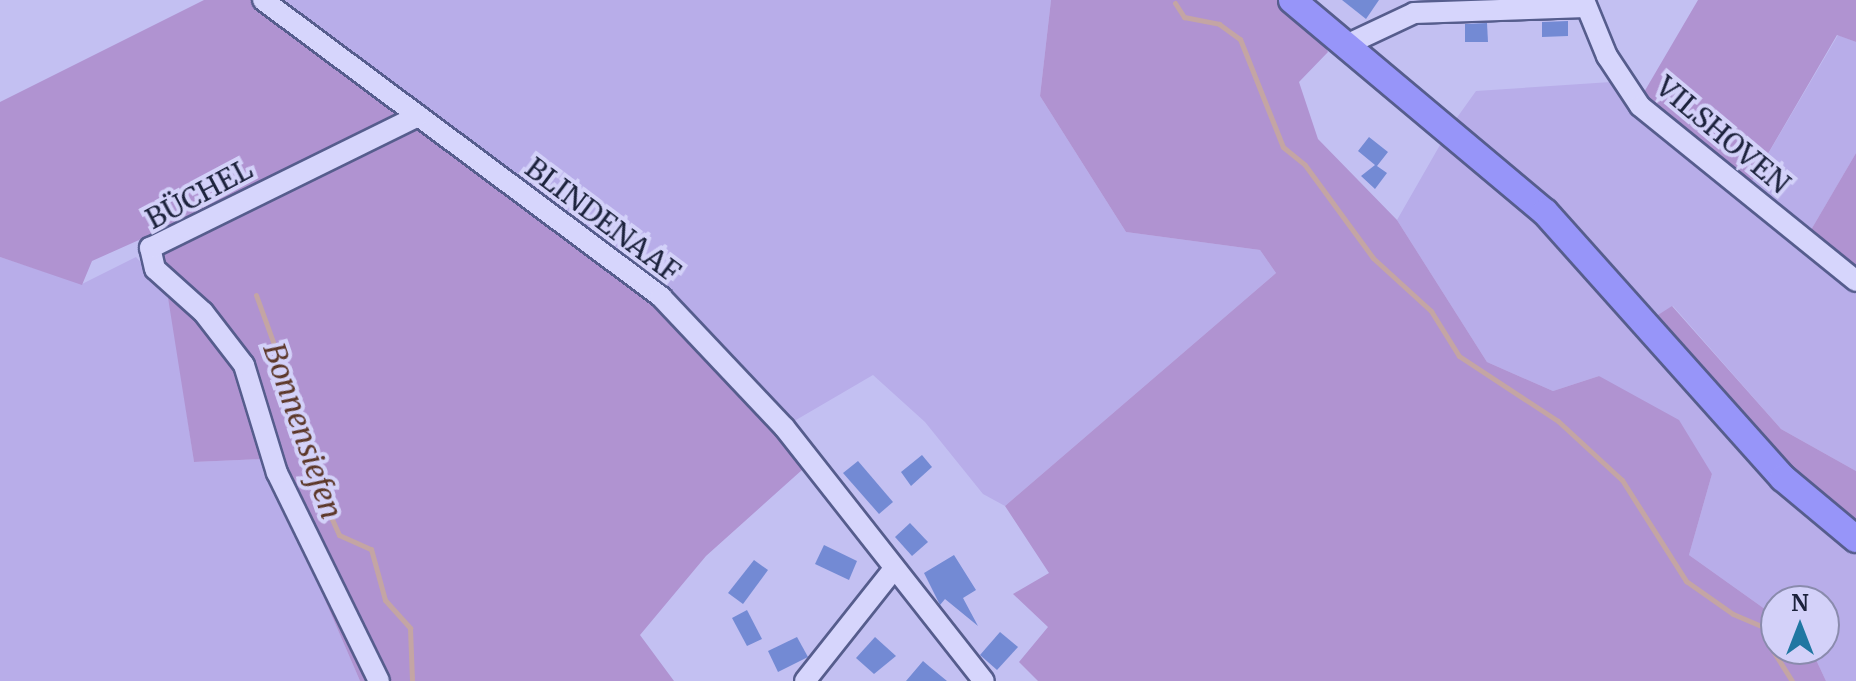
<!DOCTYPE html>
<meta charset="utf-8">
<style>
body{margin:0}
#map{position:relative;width:1856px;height:681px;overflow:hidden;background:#c3c0f2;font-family:Merriweather,serif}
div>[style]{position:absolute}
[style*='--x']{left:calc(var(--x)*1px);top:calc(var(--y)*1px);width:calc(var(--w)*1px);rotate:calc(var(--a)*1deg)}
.farmland>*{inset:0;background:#b8ade9}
.green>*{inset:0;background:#b093d1}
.stream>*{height:5px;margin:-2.5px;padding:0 2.5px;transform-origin:2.5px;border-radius:2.5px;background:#c4a5a4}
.building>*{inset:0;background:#738ad4}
.roads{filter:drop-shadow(2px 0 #565d8d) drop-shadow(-2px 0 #565d8d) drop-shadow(0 2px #565d8d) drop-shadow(0 -2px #565d8d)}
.minor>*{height:20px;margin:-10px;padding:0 10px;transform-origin:10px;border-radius:10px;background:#d6d5fc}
.major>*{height:26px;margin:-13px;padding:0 13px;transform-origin:13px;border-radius:13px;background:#9795f9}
span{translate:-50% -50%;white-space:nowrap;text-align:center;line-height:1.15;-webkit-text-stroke:8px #d3d1f9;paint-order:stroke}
.street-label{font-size:28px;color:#1c223c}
.water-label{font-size:30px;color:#5d382a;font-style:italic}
.north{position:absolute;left:1760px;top:585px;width:80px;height:80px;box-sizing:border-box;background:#d3d1f9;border:2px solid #8a8bad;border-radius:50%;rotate:0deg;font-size:22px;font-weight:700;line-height:32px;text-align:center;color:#1c223c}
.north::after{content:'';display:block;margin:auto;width:28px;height:36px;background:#2077a2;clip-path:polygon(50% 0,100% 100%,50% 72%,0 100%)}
</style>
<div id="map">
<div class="farmland">
<div style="clip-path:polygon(272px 0,1051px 0,1040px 96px,1126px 232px,1260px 250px,1276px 273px,1005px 506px,983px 494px,925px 422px,873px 375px,784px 427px)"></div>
<div style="clip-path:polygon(1838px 35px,1856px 42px,1856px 153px,1808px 235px,1748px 188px)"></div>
<div style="clip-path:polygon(1611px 82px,1856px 290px,1856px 471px,1781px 429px,1673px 306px,1650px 320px,1514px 167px,1456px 119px,1476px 91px)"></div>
<div style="clip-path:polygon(1444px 138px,1575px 260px,1804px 512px,1856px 553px,1856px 681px,1826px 681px,1811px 649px,1824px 649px,1824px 601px,1776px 601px,1776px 617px,1689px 555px,1712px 474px,1599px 376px,1553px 391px,1487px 362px,1397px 220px)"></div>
<div style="clip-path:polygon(0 257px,82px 284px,136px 257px,169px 294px,194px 462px,264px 459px,360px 681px,0 681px)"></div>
</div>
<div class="green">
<div style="clip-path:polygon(204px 0,252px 0,410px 119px,92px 261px,82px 285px,0 257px,0 102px)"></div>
<div style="clip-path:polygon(1051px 0,1278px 0,1319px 36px,1328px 52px,1299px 82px,1318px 139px,1397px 220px,1487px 362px,1553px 391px,1599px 376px,1679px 420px,1712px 474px,1689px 555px,1776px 617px,1776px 649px,1811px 649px,1826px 681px,1038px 681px,1019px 662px,1048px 627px,1013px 594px,1049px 573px,1005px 506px,1276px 273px,1260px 250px,1126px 232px,1040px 96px)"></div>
<div style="clip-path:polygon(1698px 0,1856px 0,1856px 42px,1837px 35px,1748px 188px,1640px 99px)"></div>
<div style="clip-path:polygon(416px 125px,625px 267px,812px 461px,706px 556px,640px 635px,674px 681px,360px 681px,264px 459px,194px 462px,160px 247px)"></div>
<div style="clip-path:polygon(1856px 153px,1856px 274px,1808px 235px)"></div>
<div style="clip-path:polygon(1672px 306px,1781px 429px,1856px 471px,1856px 529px,1822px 501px,1650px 320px)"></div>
</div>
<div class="stream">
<div style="--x:1175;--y:3;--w:17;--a:57"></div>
<div style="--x:1184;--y:17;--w:36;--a:11"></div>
<div style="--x:1219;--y:24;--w:26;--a:36"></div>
<div style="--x:1240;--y:39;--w:116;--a:68.3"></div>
<div style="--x:1283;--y:147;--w:28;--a:39"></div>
<div style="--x:1305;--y:165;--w:115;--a:53.8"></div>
<div style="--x:1373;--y:258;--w:79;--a:42.4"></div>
<div style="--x:1431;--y:311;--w:53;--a:58.1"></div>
<div style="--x:1459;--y:356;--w:118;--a:33.3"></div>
<div style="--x:1558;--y:421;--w:87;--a:42.7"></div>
<div style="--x:1622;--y:480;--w:120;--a:57.6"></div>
<div style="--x:1686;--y:581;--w:57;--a:35.1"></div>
<div style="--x:1733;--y:614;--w:39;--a:23"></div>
<div style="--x:1769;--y:629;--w:14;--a:94"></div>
<div style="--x:1768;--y:643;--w:45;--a:57.7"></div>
<div style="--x:256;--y:295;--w:137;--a:70"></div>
<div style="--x:303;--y:424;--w:49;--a:80.5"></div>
<div style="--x:311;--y:472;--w:69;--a:66"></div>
<div style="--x:339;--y:535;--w:35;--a:24"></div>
<div style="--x:371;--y:549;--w:53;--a:74.6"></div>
<div style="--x:385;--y:600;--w:38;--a:48"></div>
<div style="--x:410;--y:628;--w:53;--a:87.8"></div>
</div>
<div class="building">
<div style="clip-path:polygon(1342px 0,1379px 0,1366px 19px)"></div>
<div style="clip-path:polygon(1568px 21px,1568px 36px,1542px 37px,1542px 22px)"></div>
<div style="clip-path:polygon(1487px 23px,1488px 42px,1465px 42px,1465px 24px)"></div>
<div style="clip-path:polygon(1369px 137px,1388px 152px,1377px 166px,1387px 173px,1375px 189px,1361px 176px,1375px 165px,1358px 151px)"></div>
<div style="clip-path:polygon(922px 455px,932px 467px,911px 486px,901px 472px)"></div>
<div style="clip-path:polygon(858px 461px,893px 502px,879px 514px,843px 473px)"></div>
<div style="clip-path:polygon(910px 523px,928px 542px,912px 556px,895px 537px)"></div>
<div style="clip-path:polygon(824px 545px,857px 561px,849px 580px,815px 564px)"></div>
<div style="clip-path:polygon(954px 555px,976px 590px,963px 598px,978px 626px,945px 599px,940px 605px,924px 573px)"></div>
<div style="clip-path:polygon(754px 560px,768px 570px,743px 604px,728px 593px)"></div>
<div style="clip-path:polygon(747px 610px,762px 639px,747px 646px,732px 618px)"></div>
<div style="clip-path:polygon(1000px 632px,1018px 647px,997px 670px,980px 655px)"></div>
<div style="clip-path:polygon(797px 637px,808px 657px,778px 672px,768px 651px)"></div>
<div style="clip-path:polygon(875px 637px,896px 656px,874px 674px,856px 658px)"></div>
<div style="clip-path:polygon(923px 661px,930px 667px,947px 681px,906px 681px)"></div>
</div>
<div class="roads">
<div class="minor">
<div style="--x:263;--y:0;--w:497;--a:36.7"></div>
<div style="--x:661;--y:297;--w:179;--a:46.6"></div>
<div style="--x:784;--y:427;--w:323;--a:51.8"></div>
<div style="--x:1584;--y:0;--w:61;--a:67.7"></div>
<div style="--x:1607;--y:56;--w:60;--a:56.6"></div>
<div style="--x:1640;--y:106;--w:278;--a:39"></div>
<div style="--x:1344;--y:46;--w:77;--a:-25.2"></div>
<div style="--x:1414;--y:13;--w:172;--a:-2"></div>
<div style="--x:379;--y:681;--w:232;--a:-116.1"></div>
<div style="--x:277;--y:473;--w:113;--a:-107"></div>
<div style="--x:244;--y:365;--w:67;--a:-127.7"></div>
<div style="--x:203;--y:312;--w:64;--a:-138.1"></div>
<div style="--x:155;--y:269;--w:22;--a:-103"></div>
<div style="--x:150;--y:248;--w:299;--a:-26.2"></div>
<div style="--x:805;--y:681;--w:142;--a:-51.6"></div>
</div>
<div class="major">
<div style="--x:1292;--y:0;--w:330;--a:40"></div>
<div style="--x:1545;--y:212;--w:357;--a:48.2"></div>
<div style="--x:1783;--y:478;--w:95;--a:39.9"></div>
</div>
</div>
<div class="street-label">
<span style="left:1723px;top:135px;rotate:40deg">VILSHOVEN</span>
<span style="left:199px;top:194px;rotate:-28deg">BÜCHEL</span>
<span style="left:603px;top:220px;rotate:37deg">BLINDENAAF</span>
</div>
<div class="water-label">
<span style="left:303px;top:431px;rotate:71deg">Bonnensiefen</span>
</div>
<div class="north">N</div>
</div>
